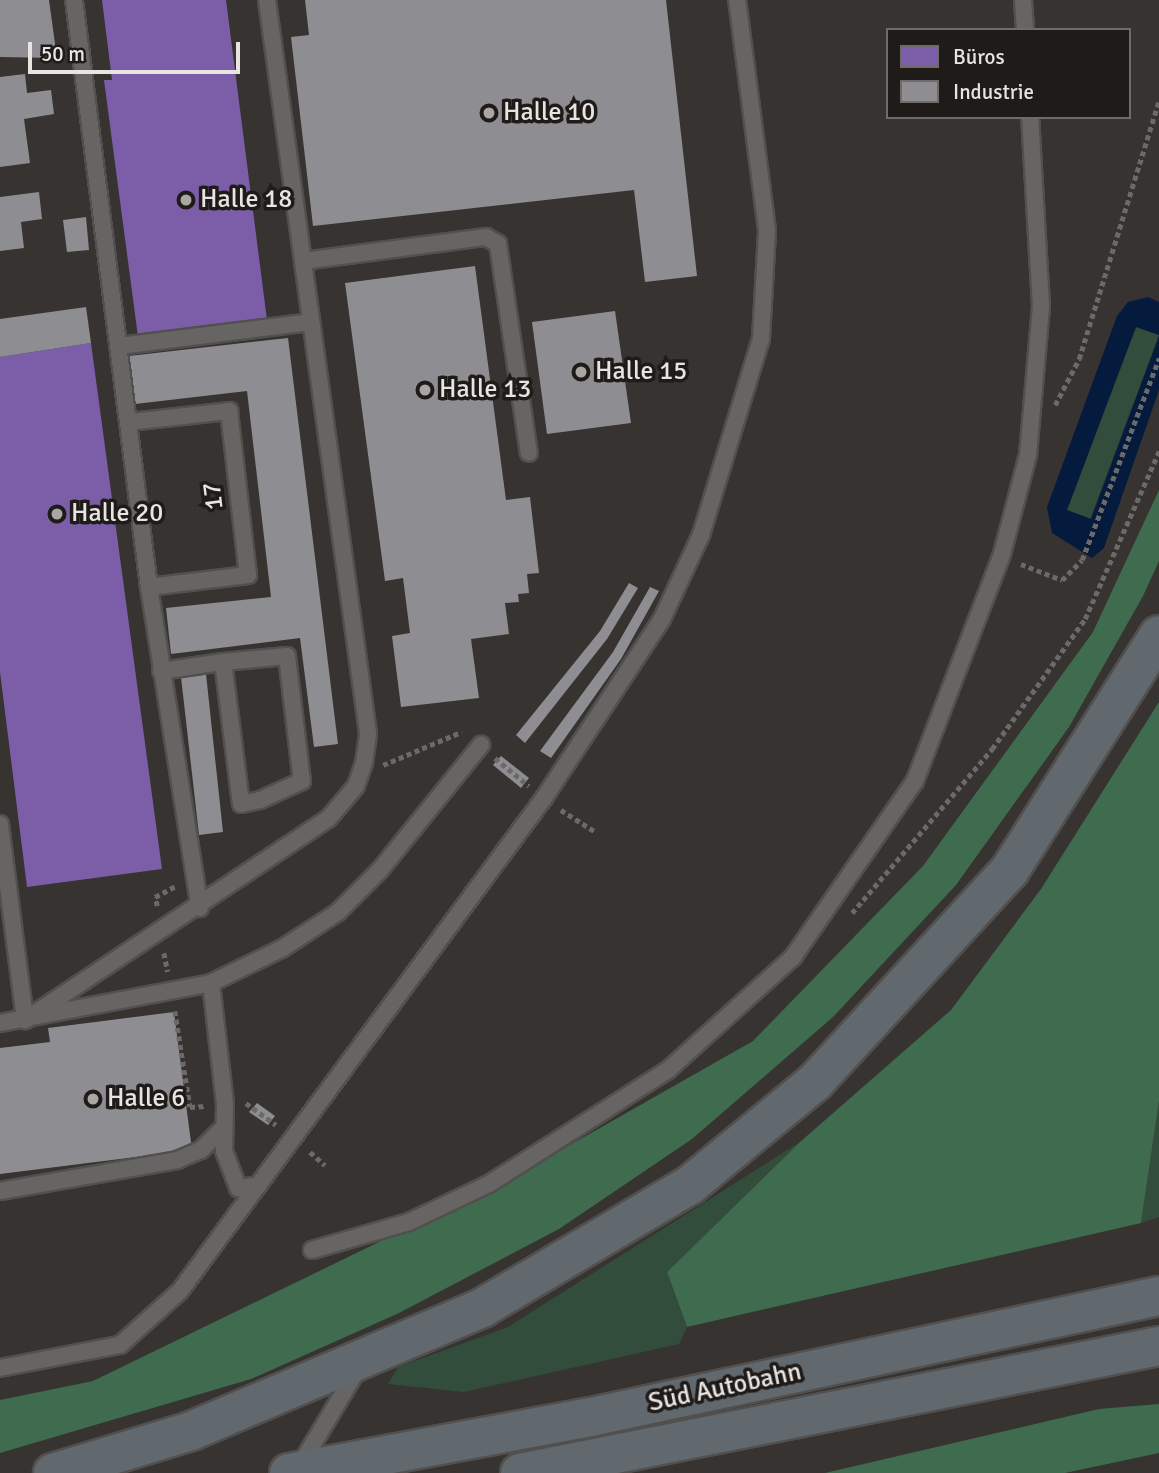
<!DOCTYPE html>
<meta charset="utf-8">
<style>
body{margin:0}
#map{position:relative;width:1159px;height:1473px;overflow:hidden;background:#363331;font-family:Signika,sans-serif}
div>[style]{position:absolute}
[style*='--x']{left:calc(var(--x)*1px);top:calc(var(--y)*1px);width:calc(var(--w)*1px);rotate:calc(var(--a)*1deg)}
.green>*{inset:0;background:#324d3b}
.forest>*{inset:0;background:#3f6c4f}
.water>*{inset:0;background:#051b3d}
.offices>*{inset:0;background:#7b5ea7}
.industry>*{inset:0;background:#8d8d92}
.path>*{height:4.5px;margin-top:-2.25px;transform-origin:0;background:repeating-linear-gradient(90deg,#6c6a68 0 5px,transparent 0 8.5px)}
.roads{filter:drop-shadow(2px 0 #52504e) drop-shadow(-2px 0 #52504e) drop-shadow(0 2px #52504e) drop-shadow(0 -2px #52504e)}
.lane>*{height:16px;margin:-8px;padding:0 8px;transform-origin:8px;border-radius:8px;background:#676564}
.highway>*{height:38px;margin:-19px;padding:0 19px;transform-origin:19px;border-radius:19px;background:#61696e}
.dots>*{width:19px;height:19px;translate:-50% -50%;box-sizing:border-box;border:4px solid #1e1b19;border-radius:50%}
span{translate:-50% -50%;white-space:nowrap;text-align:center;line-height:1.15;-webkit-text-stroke:7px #1e1b19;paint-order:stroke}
.poi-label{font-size:26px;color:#e8e4e2}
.left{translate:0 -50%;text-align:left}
.street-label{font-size:26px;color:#e8e4e2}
.legend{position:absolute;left:886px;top:28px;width:245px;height:91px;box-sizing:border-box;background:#1e1b19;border:2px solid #6f6b69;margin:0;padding:9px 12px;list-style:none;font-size:21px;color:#e8e4e2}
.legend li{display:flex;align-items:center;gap:14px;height:35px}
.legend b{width:35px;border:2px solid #6f6b69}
.scale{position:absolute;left:28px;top:42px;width:212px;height:32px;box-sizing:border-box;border:4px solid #e8e4e2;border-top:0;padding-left:9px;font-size:21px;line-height:24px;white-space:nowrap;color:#e8e4e2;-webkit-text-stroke:5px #1e1b19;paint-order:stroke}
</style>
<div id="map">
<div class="green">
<div style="clip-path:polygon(1136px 327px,1159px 335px,1090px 519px,1067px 510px)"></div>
<div style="clip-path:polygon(1159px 1101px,1159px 1217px,1141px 1223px)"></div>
<div style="clip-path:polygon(800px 1142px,667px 1272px,687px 1327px,679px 1344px,464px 1392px,388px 1384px,398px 1367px,508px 1327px)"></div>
</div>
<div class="forest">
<div style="clip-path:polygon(1159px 490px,1159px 561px,1143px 596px,1069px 727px,956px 885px,833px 1017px,692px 1139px,559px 1229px,399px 1313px,251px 1379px,0 1453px,0 1400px,93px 1381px,519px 1174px,753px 1041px,923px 866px,1093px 632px)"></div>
<div style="clip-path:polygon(1159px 702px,1159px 1101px,1141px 1223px,687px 1327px,667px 1272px,800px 1142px,951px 1010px,1041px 889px)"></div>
<div style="clip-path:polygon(1159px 1404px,1159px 1453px,1065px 1473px,825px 1473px,1099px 1409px)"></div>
</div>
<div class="water">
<div style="clip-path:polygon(1148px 297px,1159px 302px,1159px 335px,1136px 327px,1067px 510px,1091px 519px,1159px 336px,1159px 390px,1104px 548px,1092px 558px,1052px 533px,1047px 507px,1117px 316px,1128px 302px)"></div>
</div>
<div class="offices">
<div style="clip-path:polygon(102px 0,226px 0,267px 320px,138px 337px,104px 80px,112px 80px)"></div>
<div style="clip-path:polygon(91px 343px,162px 869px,27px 887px,0 672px,0 357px)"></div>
</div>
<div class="industry">
<div style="clip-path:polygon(0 0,49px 0,57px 58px,0 57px)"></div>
<div style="clip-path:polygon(305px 0,666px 0,697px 276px,645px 282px,634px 190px,313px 226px,291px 37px,309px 35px)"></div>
<div style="clip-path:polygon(25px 74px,27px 93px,51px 90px,54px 114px,24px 119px,30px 163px,0 167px,0 77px)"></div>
<div style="clip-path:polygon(39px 192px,42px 219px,21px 222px,24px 248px,0 251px,0 197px)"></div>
<div style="clip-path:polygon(86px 217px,89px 250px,67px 252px,63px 220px)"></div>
<div style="clip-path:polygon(475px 266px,506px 500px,530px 497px,539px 573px,527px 574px,529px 593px,518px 594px,519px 602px,505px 603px,509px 634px,471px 639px,479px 698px,401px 707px,392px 636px,410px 633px,403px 578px,385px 581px,345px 283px)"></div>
<div style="clip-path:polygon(86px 307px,91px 343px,0 357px,0 319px)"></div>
<div style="clip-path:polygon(615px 311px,631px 423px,547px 434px,532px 322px)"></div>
<div style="clip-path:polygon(288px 338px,338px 744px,314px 747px,300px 638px,171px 654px,166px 608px,271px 597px,247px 391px,135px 404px,129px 356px)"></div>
<div style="clip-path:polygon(629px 583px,638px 588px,607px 639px,525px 743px,516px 735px,600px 631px)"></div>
<div style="clip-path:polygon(650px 587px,659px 591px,621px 659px,551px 758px,540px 751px,613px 652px)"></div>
<div style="clip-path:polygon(206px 674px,223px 832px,199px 835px,181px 677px)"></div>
<div style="clip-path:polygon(501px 756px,529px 778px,521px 788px,493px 765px)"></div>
<div style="clip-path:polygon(174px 1012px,192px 1150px,0 1174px,0 1048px,50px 1042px,48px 1028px)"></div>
<div style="clip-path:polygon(257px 1103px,275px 1116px,268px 1125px,249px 1112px)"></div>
</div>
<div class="path">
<div style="--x:1055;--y:405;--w:52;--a:-62.4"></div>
<div style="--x:1079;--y:359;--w:271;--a:-72.8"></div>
<div style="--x:1021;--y:564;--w:44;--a:21.3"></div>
<div style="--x:1062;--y:580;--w:28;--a:-45"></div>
<div style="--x:1082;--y:560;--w:216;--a:-69.1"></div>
<div style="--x:495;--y:758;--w:44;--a:39.5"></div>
<div style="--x:383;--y:765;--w:85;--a:-22.9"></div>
<div style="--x:561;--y:810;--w:41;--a:32.2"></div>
<div style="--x:157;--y:906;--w:9;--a:-103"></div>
<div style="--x:155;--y:897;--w:24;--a:-28"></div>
<div style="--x:852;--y:913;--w:216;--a:-49.5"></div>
<div style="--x:992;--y:749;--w:160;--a:-54.4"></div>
<div style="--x:1085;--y:619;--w:184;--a:-66.2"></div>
<div style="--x:164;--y:953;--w:19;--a:78"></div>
<div style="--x:175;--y:1011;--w:97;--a:81.1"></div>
<div style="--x:190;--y:1107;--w:16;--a:-4"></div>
<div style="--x:246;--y:1103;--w:37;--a:36"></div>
<div style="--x:310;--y:1152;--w:20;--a:41"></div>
</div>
<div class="roads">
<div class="lane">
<div style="--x:74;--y:0;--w:592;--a:82.72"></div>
<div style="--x:149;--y:587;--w:325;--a:81"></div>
<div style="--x:1023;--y:0;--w:30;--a:86"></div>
<div style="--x:303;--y:261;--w:185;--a:-7.5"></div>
<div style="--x:486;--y:237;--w:14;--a:30"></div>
<div style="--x:498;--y:244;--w:211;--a:81.6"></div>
<div style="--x:119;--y:346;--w:193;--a:-7.1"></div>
<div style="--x:130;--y:422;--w:100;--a:-6.3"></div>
<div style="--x:229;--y:411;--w:165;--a:83.4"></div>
<div style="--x:248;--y:575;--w:100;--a:173.1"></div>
<div style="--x:161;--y:671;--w:63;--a:-8.3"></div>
<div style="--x:223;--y:662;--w:64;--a:-5.4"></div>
<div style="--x:287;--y:656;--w:126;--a:83.2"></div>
<div style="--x:302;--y:781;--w:46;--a:155.7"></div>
<div style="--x:260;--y:800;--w:19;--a:168"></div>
<div style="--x:241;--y:804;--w:143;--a:-97.2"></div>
<div style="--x:0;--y:824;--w:198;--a:82.7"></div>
<div style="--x:25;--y:1020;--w:365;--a:-33.6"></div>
<div style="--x:329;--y:818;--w:42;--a:-49.8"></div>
<div style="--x:356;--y:786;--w:24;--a:-71"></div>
<div style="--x:364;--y:763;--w:30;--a:-82"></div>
<div style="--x:368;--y:733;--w:740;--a:-97.85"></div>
<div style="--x:211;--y:983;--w:122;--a:83.4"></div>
<div style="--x:225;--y:1104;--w:47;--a:91.2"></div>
<div style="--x:224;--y:1151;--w:40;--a:69"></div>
<div style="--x:238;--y:1188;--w:21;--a:-8"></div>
<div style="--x:0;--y:1023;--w:215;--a:-10.7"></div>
<div style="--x:211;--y:983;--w:80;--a:-25.9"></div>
<div style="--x:283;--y:948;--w:66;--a:-33.2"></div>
<div style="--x:338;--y:912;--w:59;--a:-45"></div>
<div style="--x:380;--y:870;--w:161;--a:-51.1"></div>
<div style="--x:0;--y:1191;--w:180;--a:-9.9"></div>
<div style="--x:177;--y:1160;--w:26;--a:-23"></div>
<div style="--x:201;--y:1150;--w:28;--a:-45"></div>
<div style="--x:312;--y:1250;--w:101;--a:-16.1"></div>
<div style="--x:409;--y:1222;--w:89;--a:-25.4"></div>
<div style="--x:489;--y:1184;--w:212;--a:-32.5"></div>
<div style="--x:668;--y:1070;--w:169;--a:-42.1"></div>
<div style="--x:793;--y:957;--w:214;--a:-55.3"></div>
<div style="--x:915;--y:781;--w:243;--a:-69"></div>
<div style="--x:1002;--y:554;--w:102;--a:-75.3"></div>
<div style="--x:1028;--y:455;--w:150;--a:-85"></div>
<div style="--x:1041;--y:306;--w:189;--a:-93.3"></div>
<div style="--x:0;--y:1368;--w:122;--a:-10.9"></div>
<div style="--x:120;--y:1345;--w:81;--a:-42"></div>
<div style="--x:180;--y:1291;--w:613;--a:-53.56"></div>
<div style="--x:544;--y:798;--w:214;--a:-56.6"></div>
<div style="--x:662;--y:619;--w:93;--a:-65.1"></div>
<div style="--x:701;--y:535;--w:205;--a:-73"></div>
<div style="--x:761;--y:339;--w:109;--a:-86.8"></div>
<div style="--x:767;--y:230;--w:232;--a:-97.4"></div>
<div style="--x:299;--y:1467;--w:114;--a:-59"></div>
</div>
<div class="highway">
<div style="--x:53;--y:1473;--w:144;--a:-16.9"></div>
<div style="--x:191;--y:1431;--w:316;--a:-22.9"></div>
<div style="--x:482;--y:1308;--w:242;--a:-30.6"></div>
<div style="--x:690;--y:1185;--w:162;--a:-39.5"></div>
<div style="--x:815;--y:1082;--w:288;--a:-47.4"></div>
<div style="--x:1010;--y:870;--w:278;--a:-57.6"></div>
<div style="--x:289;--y:1473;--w:307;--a:-10.5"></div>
<div style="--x:591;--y:1417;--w:581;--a:-12.03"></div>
<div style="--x:520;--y:1473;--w:651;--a:-11.24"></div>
</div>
</div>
<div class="dots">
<div style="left:489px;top:113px;background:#aaa6a4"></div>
<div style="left:186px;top:200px;background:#aaa6a4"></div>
<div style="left:581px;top:372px;background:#aaa6a4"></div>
<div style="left:425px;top:390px;background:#aaa6a4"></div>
<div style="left:57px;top:514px;background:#aaa6a4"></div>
<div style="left:93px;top:1099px;background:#aaa6a4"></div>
</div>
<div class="poi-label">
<span class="left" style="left:503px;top:113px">Halle 10</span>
<span class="left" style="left:200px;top:200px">Halle 18</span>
<span class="left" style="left:595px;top:372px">Halle 15</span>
<span class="left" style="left:439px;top:390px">Halle 13</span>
<span class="left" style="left:71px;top:514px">Halle 20</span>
<span class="left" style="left:107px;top:1099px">Halle 6</span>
</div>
<div class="street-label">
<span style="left:214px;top:496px;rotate:-97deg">17</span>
<span style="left:725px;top:1388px;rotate:-12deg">Süd Autobahn</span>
</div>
<ul class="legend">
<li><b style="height:19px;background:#7b5ea7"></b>Büros</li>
<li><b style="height:19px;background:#8d8d92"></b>Industrie</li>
</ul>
<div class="scale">50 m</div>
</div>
